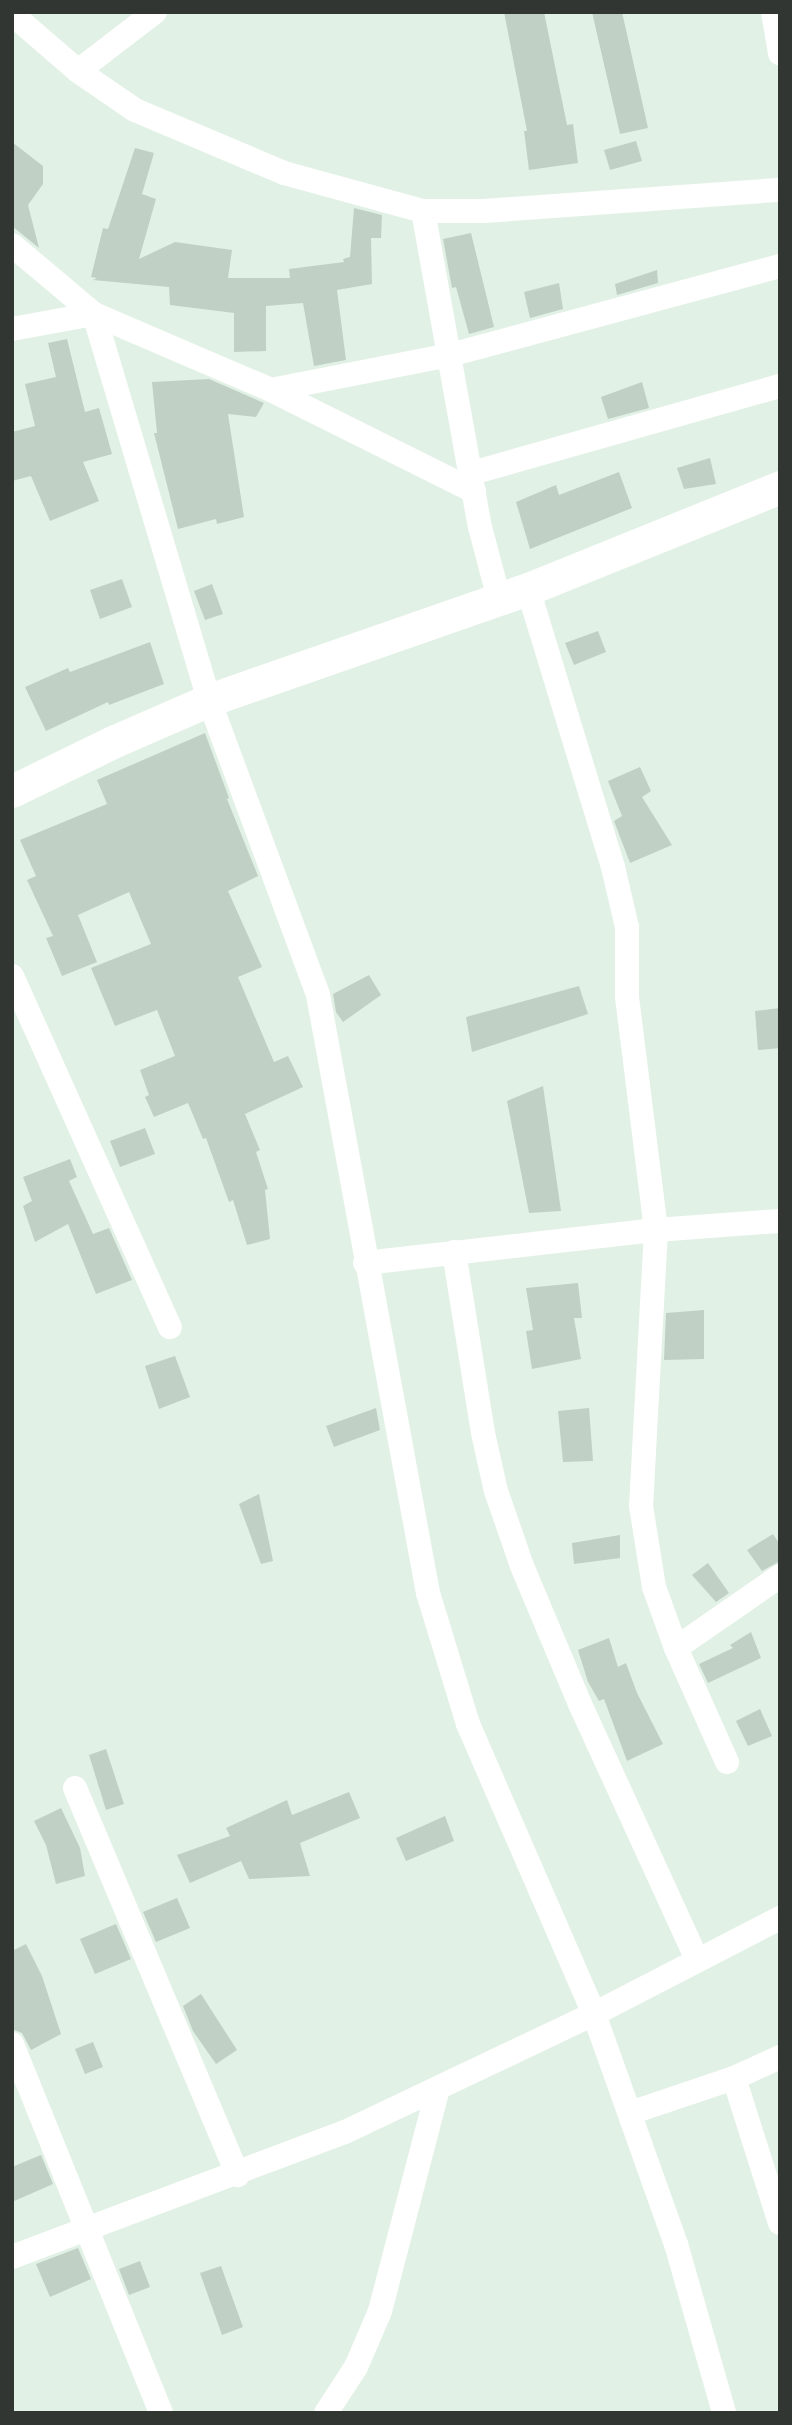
<!DOCTYPE html>
<style>
body{margin:0}
#map{position:relative;width:792px;height:2425px;overflow:hidden;background:#e2f1e5;font-family:Overpass,sans-serif}
div>[style]{position:absolute}
[style*='--x']{left:calc(var(--x)*1px);top:calc(var(--y)*1px);width:calc(var(--w)*1px);rotate:calc(var(--a)*1deg)}
.building>*{inset:0;background:#c1d0c4}
.street>*{height:24px;margin:-12px;padding:0 12px;transform-origin:12px;border-radius:12px;background:#fff}
.secondary>*{height:33px;margin:-16.5px;padding:0 16.5px;transform-origin:16.5px;border-radius:16.5px;background:#fff}
span{translate:-50% -50%;white-space:nowrap;text-align:center;line-height:1.15;-webkit-text-stroke:5px #fff;paint-order:stroke}
.frame{position:absolute;inset:0;border:14px solid #313632;pointer-events:none}
</style>
<div id="map">
<div class="building">
<div style="clip-path:polygon(504px 12px,544px 12px,567px 125px,573px 124px,578px 163px,529px 170px,524px 131px,527px 131px)"></div>
<div style="clip-path:polygon(592px 12px,622px 12px,648px 128px,620px 134px)"></div>
<div style="clip-path:polygon(636px 141px,642px 161px,610px 170px,604px 150px)"></div>
<div style="clip-path:polygon(12px 142px,43px 166px,43px 184px,28px 205px,39px 248px,12px 226px)"></div>
<div style="clip-path:polygon(135px 148px,154px 153px,142px 194px,156px 199px,139px 259px,175px 242px,232px 250px,228px 278px,290px 278px,289px 269px,344px 262px,343px 259px,350px 257px,354px 208px,382px 215px,381px 238px,371px 238px,372px 284px,337px 290px,346px 360px,314px 366px,303px 303px,266px 306px,266px 351px,234px 352px,234px 313px,170px 305px,169px 287px,93px 280px,97px 278px,91px 277px,103px 228px,108px 229px)"></div>
<div style="clip-path:polygon(471px 233px,494px 327px,469px 334px,456px 287px,452px 288px,443px 239px)"></div>
<div style="clip-path:polygon(657px 270px,658px 283px,617px 295px,615px 284px)"></div>
<div style="clip-path:polygon(559px 283px,563px 309px,530px 318px,524px 292px)"></div>
<div style="clip-path:polygon(67px 339px,85px 412px,99px 408px,112px 454px,83px 462px,99px 501px,50px 521px,31px 476px,12px 481px,12px 432px,35px 426px,25px 384px,56px 377px,48px 343px)"></div>
<div style="clip-path:polygon(209px 379px,264px 403px,256px 417px,228px 414px,244px 517px,217px 524px,216px 519px,178px 529px,154px 433px,157px 433px,152px 382px)"></div>
<div style="clip-path:polygon(642px 382px,649px 408px,608px 419px,601px 397px)"></div>
<div style="clip-path:polygon(710px 458px,716px 484px,684px 489px,677px 468px)"></div>
<div style="clip-path:polygon(619px 472px,632px 508px,530px 549px,516px 502px,556px 485px,559px 495px)"></div>
<div style="clip-path:polygon(122px 579px,132px 607px,100px 619px,90px 590px)"></div>
<div style="clip-path:polygon(212px 584px,223px 614px,205px 620px,194px 591px)"></div>
<div style="clip-path:polygon(598px 631px,606px 652px,574px 665px,565px 643px)"></div>
<div style="clip-path:polygon(150px 642px,164px 684px,109px 705px,108px 702px,46px 731px,25px 687px,68px 668px,70px 672px)"></div>
<div style="clip-path:polygon(205px 733px,229px 798px,227px 799px,258px 876px,228px 891px,262px 967px,238px 977px,274px 1062px,288px 1056px,303px 1087px,245px 1114px,260px 1150px,256px 1152px,268px 1189px,265px 1190px,270px 1239px,247px 1245px,233px 1200px,229px 1202px,206px 1138px,203px 1139px,188px 1103px,154px 1117px,145px 1097px,149px 1095px,140px 1070px,175px 1056px,157px 1010px,115px 1026px,91px 968px,151px 944px,129px 892px,78px 915px,97px 962px,62px 976px,46px 938px,53px 936px,27px 880px,36px 876px,20px 840px,107px 804px,97px 780px)"></div>
<div style="clip-path:polygon(640px 767px,651px 791px,642px 797px,672px 845px,630px 863px,614px 821px,622px 816px,608px 781px)"></div>
<div style="clip-path:polygon(369px 975px,381px 995px,343px 1022px,336px 1012px,333px 994px)"></div>
<div style="clip-path:polygon(579px 986px,588px 1014px,472px 1052px,466px 1017px)"></div>
<div style="clip-path:polygon(780px 1008px,780px 1048px,758px 1050px,755px 1011px)"></div>
<div style="clip-path:polygon(543px 1086px,561px 1211px,529px 1213px,507px 1101px)"></div>
<div style="clip-path:polygon(145px 1128px,155px 1154px,120px 1167px,110px 1141px)"></div>
<div style="clip-path:polygon(70px 1159px,77px 1177px,69px 1181px,93px 1234px,109px 1228px,132px 1280px,96px 1294px,68px 1224px,35px 1242px,23px 1206px,32px 1201px,23px 1177px)"></div>
<div style="clip-path:polygon(578px 1283px,582px 1318px,574px 1318px,581px 1359px,532px 1369px,526px 1331px,533px 1330px,526px 1288px)"></div>
<div style="clip-path:polygon(704px 1310px,704px 1359px,664px 1360px,666px 1313px)"></div>
<div style="clip-path:polygon(175px 1356px,190px 1397px,159px 1409px,145px 1366px)"></div>
<div style="clip-path:polygon(376px 1408px,380px 1430px,334px 1447px,326px 1426px)"></div>
<div style="clip-path:polygon(589px 1408px,593px 1461px,563px 1462px,558px 1411px)"></div>
<div style="clip-path:polygon(259px 1494px,273px 1561px,261px 1564px,239px 1504px)"></div>
<div style="clip-path:polygon(773px 1534px,780px 1545px,780px 1561px,762px 1571px,747px 1550px)"></div>
<div style="clip-path:polygon(620px 1535px,620px 1558px,574px 1564px,572px 1543px)"></div>
<div style="clip-path:polygon(708px 1563px,729px 1593px,716px 1602px,692px 1575px)"></div>
<div style="clip-path:polygon(751px 1632px,761px 1658px,708px 1683px,699px 1664px,733px 1648px,730px 1645px)"></div>
<div style="clip-path:polygon(609px 1638px,618px 1667px,626px 1663px,637px 1693px,663px 1744px,627px 1761px,604px 1699px,599px 1701px,588px 1682px,578px 1650px)"></div>
<div style="clip-path:polygon(760px 1709px,772px 1736px,748px 1746px,736px 1721px)"></div>
<div style="clip-path:polygon(106px 1749px,124px 1804px,106px 1810px,89px 1755px)"></div>
<div style="clip-path:polygon(349px 1792px,360px 1818px,300px 1843px,310px 1876px,249px 1879px,241px 1861px,190px 1883px,177px 1855px,230px 1836px,226px 1828px,287px 1800px,292px 1815px)"></div>
<div style="clip-path:polygon(61px 1808px,80px 1848px,85px 1876px,56px 1884px,46px 1845px,34px 1821px)"></div>
<div style="clip-path:polygon(445px 1816px,454px 1841px,406px 1861px,396px 1838px)"></div>
<div style="clip-path:polygon(177px 1898px,190px 1928px,156px 1942px,143px 1912px)"></div>
<div style="clip-path:polygon(116px 1924px,131px 1959px,95px 1974px,80px 1939px)"></div>
<div style="clip-path:polygon(26px 1944px,42px 1976px,61px 2034px,31px 2050px,22px 2033px,12px 2029px,12px 1951px)"></div>
<div style="clip-path:polygon(201px 1994px,237px 2050px,216px 2064px,193px 2031px,183px 2006px)"></div>
<div style="clip-path:polygon(93px 2042px,103px 2067px,85px 2074px,75px 2049px)"></div>
<div style="clip-path:polygon(41px 2155px,53px 2184px,12px 2202px,12px 2167px)"></div>
<div style="clip-path:polygon(78px 2248px,91px 2279px,50px 2297px,36px 2264px)"></div>
<div style="clip-path:polygon(140px 2261px,150px 2287px,129px 2295px,119px 2269px)"></div>
<div style="clip-path:polygon(221px 2266px,243px 2327px,222px 2335px,200px 2273px)"></div>
</div>
<div class="street">
<div style="--x:773;--y:12;--w:42;--a:80.3"></div>
<div style="--x:12;--y:14;--w:87;--a:40.8"></div>
<div style="--x:78;--y:71;--w:69;--a:34.4"></div>
<div style="--x:135;--y:110;--w:162;--a:22.9"></div>
<div style="--x:284;--y:173;--w:144;--a:15.3"></div>
<div style="--x:423;--y:211;--w:61;--a:0"></div>
<div style="--x:484;--y:211;--w:297;--a:-4.1"></div>
<div style="--x:78;--y:71;--w:97;--a:-37.5"></div>
<div style="--x:423;--y:211;--w:321;--a:79.8"></div>
<div style="--x:480;--y:527;--w:74;--a:75.2"></div>
<div style="--x:12;--y:245;--w:107;--a:40.1"></div>
<div style="--x:94;--y:314;--w:193;--a:23.2"></div>
<div style="--x:271;--y:390;--w:227;--a:26.5"></div>
<div style="--x:12;--y:329;--w:83;--a:-10.4"></div>
<div style="--x:94;--y:314;--w:403;--a:73.4"></div>
<div style="--x:209;--y:700;--w:314;--a:69.7"></div>
<div style="--x:318;--y:995;--w:608;--a:79.58"></div>
<div style="--x:428;--y:1593;--w:137;--a:73"></div>
<div style="--x:468;--y:1724;--w:316;--a:66.5"></div>
<div style="--x:594;--y:2014;--w:244;--a:70.4"></div>
<div style="--x:676;--y:2244;--w:176;--a:74.1"></div>
<div style="--x:271;--y:390;--w:182;--a:-11.1"></div>
<div style="--x:450;--y:355;--w:342;--a:-15.1"></div>
<div style="--x:472;--y:473;--w:320;--a:-15.8"></div>
<div style="--x:528;--y:589;--w:291;--a:73"></div>
<div style="--x:613;--y:867;--w:62;--a:76.9"></div>
<div style="--x:627;--y:927;--w:70;--a:90"></div>
<div style="--x:627;--y:997;--w:235;--a:82.9"></div>
<div style="--x:656;--y:1230;--w:276;--a:93.1"></div>
<div style="--x:641;--y:1506;--w:82;--a:80.9"></div>
<div style="--x:654;--y:1587;--w:65;--a:70.2"></div>
<div style="--x:676;--y:1648;--w:125;--a:65.9"></div>
<div style="--x:12;--y:976;--w:385;--a:65.8"></div>
<div style="--x:454;--y:1252;--w:183;--a:80.9"></div>
<div style="--x:483;--y:1433;--w:59;--a:77.4"></div>
<div style="--x:496;--y:1491;--w:79;--a:70.9"></div>
<div style="--x:522;--y:1566;--w:150;--a:67.2"></div>
<div style="--x:580;--y:1704;--w:281;--a:65.4"></div>
<div style="--x:365;--y:1263;--w:293;--a:-6.5"></div>
<div style="--x:656;--y:1230;--w:124;--a:-4.2"></div>
<div style="--x:676;--y:1648;--w:126;--a:-34.7"></div>
<div style="--x:75;--y:1788;--w:420;--a:67.2"></div>
<div style="--x:12;--y:2044;--w:398;--a:68"></div>
<div style="--x:734;--y:2078;--w:152;--a:72.4"></div>
<div style="--x:630;--y:2113;--w:110;--a:-18.6"></div>
<div style="--x:734;--y:2078;--w:51;--a:-24.5"></div>
<div style="--x:12;--y:2257;--w:356;--a:-20.6"></div>
<div style="--x:345;--y:2132;--w:276;--a:-25.4"></div>
<div style="--x:594;--y:2014;--w:209;--a:-27.3"></div>
<div style="--x:326;--y:2413;--w:55;--a:-56.9"></div>
<div style="--x:356;--y:2367;--w:61;--a:-66.8"></div>
<div style="--x:380;--y:2311;--w:230;--a:-75.4"></div>
</div>
<div class="secondary">
<div style="--x:12;--y:791;--w:114;--a:-25.9"></div>
<div style="--x:115;--y:741;--w:103;--a:-23.6"></div>
<div style="--x:209;--y:700;--w:338;--a:-19.2"></div>
<div style="--x:528;--y:589;--w:272;--a:-22"></div>
</div>
<div class="frame"></div>
</div>
